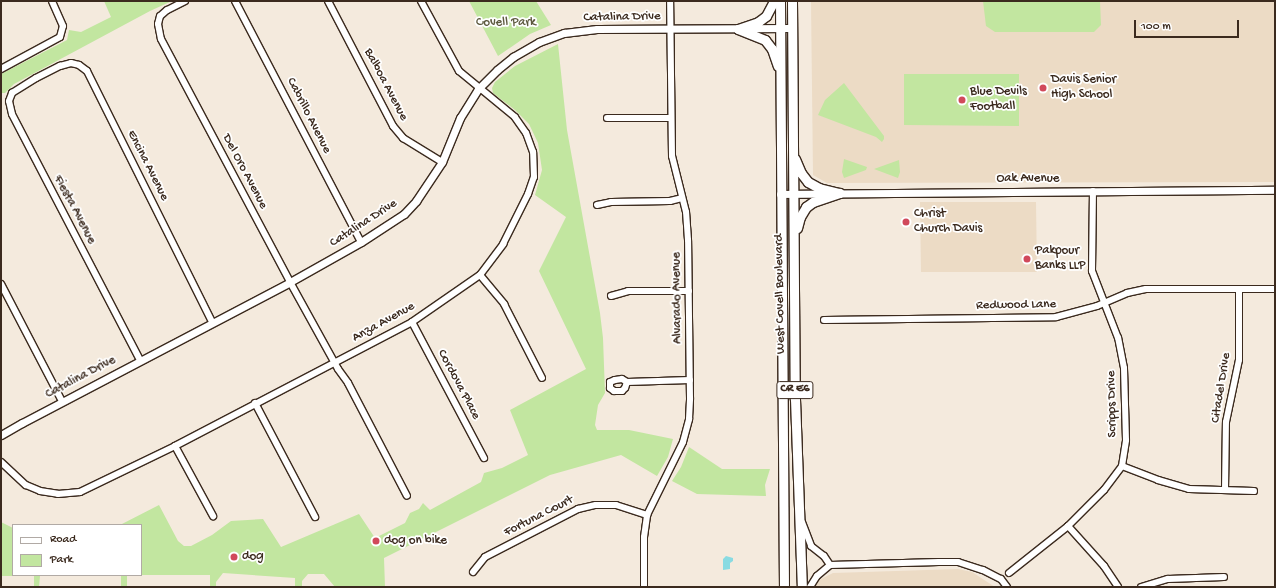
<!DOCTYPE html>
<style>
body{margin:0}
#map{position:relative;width:1276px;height:588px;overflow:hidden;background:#f4eadd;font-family:"Gochi Hand",sans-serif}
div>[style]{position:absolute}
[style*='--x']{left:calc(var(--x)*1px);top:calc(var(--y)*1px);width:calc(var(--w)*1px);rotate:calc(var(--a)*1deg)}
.built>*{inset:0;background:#ecdbc5}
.green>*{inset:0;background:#c2e6a0}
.water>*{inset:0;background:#89dbe2}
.roads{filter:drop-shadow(1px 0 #3b2a1e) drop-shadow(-1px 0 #3b2a1e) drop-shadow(0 1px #3b2a1e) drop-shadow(0 -1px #3b2a1e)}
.minor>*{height:6px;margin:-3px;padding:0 3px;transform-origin:3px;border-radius:3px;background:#fff}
.tertiary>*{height:7px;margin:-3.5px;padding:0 3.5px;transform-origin:3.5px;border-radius:3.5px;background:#fff}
.primary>*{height:9px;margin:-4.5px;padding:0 4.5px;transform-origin:4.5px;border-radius:4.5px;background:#fff}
.dots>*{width:11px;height:11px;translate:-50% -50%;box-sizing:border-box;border:2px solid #fff;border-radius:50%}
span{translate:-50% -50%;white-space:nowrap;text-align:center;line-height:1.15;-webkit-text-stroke:3.5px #fff;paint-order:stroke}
.shield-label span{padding:1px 3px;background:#fff;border:1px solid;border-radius:3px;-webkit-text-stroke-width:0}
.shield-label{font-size:12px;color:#3b2a1e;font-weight:700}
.street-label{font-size:13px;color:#3b2a1e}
.park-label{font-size:13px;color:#5d593e}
.poi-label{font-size:13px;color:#3b2a1e}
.left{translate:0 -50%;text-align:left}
.frame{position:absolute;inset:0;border:2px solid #3b2a1e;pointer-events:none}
.legend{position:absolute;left:12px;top:524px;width:130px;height:52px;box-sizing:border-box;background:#fff;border:1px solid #b1aaa5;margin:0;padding:5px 7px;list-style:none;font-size:12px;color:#3b2a1e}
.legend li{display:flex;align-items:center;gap:8px;height:20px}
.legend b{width:20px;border:1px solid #b1aaa5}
.scale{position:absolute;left:1134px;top:20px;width:105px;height:18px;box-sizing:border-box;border:2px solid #3b2a1e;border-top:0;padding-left:5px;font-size:12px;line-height:14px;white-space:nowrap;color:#3b2a1e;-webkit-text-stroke:3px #fff;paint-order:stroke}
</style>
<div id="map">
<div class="built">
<div style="clip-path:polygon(811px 1px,1275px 1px,1275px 182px,827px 183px,813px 175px)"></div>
<div style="clip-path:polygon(920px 202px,1036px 202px,1037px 272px,921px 272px)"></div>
<div style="clip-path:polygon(958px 569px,972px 572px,995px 587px,815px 587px,819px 580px,833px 573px)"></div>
</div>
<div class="green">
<div style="clip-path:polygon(104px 1px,172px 1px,150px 11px,14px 84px,5px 93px,1px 93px,1px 74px,67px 40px,69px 30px,81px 32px,111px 17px)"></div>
<div style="clip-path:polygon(469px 1px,536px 1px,551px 25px,530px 34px,498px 56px)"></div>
<div style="clip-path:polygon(983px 1px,1100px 1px,1101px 25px,1094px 32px,995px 32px,986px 26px)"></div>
<div style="clip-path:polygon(558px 44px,567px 130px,600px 313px,603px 338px,605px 393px,598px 405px,595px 425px,597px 430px,629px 430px,673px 439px,668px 457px,657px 476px,621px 455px,550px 475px,384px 558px,385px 587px,335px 587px,324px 574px,308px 574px,302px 581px,302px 587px,295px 587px,295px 578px,223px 573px,216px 582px,216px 587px,210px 587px,210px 575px,127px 575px,127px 587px,121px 587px,121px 576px,40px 576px,39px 587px,34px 587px,34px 576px,1px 576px,1px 522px,13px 528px,13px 575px,141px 575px,141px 525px,120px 525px,159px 505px,178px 541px,184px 546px,191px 546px,212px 535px,231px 521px,263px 519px,281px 547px,359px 514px,375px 538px,405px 523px,410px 513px,419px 509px,423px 503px,430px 510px,481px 482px,484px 473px,502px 468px,528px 455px,510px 410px,586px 369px,539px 271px,566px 217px,535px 195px,542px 170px,538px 143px,529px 124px,515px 110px,493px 93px,492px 88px,495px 82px,515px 66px)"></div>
<div style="clip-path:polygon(904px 74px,1019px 74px,1019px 126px,904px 125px)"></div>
<div style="clip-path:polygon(844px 83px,884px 136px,884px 139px,882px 142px,876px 137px,818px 115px,825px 100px)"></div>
<div style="clip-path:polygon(844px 159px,867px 167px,866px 170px,844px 178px,842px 172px)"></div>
<div style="clip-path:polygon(899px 160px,900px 172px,898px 178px,874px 169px)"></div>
<div style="clip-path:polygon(689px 447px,722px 469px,770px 469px,765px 485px,766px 496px,697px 494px,672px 481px,681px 467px)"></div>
</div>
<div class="water">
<div style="clip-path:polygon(726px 556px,733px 558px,733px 561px,730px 563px,730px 569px,723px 570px,723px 559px)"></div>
</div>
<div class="roads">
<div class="minor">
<div style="--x:185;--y:1;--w:20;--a:153"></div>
<div style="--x:167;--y:10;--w:9;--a:139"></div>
<div style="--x:160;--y:16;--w:8;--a:104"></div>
<div style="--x:158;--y:24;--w:15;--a:79"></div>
<div style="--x:161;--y:39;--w:275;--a:62"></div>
<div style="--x:290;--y:282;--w:99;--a:61.1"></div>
<div style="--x:338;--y:369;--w:17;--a:54"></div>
<div style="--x:348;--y:383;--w:127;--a:62.4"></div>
<div style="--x:235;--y:1;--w:272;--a:62.4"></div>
<div style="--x:328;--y:1;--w:141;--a:62.5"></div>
<div style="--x:393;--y:126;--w:16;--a:50"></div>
<div style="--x:403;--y:138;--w:46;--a:31.6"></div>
<div style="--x:1;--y:69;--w:67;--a:-28.5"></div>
<div style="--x:60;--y:37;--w:11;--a:-75"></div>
<div style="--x:63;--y:26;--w:27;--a:-114"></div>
<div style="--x:607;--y:118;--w:64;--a:0"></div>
<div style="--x:597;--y:205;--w:14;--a:-12"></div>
<div style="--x:611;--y:202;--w:59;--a:-1"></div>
<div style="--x:670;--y:201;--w:12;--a:-14"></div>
<div style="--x:480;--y:275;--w:38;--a:50"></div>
<div style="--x:504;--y:304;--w:83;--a:62.8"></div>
<div style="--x:1;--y:284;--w:132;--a:62.5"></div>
<div style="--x:611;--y:296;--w:18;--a:-16"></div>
<div style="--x:628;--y:291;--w:61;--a:0"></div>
<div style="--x:824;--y:320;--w:232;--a:-0.7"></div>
<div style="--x:1056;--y:317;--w:42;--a:-15"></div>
<div style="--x:1097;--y:306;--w:33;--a:-23"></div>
<div style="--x:1127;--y:293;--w:19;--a:-12"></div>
<div style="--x:1146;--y:289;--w:129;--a:0"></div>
<div style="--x:412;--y:322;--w:154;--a:62.1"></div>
<div style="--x:140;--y:360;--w:277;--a:-117.5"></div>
<div style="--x:12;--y:114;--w:13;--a:-103"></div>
<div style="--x:9;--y:101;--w:9;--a:-69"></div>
<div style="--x:12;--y:93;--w:28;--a:-32"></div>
<div style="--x:36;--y:78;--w:27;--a:-27"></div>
<div style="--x:60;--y:66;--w:11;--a:-15"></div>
<div style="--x:71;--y:63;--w:8;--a:14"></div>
<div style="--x:79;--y:65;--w:10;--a:37"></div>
<div style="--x:87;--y:71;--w:280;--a:63.5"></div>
<div style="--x:627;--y:382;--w:6;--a:108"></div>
<div style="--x:625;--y:388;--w:4;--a:135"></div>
<div style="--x:622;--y:391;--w:8;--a:180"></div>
<div style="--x:614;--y:391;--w:5;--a:-143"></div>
<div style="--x:610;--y:388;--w:6;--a:-90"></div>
<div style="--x:610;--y:382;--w:5;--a:-22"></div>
<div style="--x:615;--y:380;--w:7;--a:-8"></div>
<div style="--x:622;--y:379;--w:6;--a:31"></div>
<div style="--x:627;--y:382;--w:63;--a:-1.8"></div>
<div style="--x:255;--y:403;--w:129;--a:62.2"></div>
<div style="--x:175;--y:446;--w:80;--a:61.5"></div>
<div style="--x:1;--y:462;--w:34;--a:43"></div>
<div style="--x:26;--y:485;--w:15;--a:23"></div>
<div style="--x:40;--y:491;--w:18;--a:9"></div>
<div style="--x:58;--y:494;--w:22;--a:-5"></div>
<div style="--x:80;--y:492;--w:106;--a:-25.8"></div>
<div style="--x:175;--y:446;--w:267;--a:-27.6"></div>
<div style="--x:412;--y:322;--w:83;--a:-34.7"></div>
<div style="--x:480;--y:275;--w:39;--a:-53"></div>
<div style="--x:503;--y:244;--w:56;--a:-63.4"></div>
<div style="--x:528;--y:194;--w:18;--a:-71"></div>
<div style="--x:534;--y:177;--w:25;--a:-92"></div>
<div style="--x:533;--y:152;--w:20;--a:-110"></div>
<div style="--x:526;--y:133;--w:19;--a:-125"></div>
<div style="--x:515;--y:117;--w:72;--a:-140.6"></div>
<div style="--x:459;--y:71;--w:80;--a:-118.5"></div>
<div style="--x:1122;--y:466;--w:39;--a:21"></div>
<div style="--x:1158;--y:480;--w:32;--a:16"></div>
<div style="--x:1189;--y:489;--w:65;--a:1.8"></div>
<div style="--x:1225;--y:490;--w:68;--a:-89.2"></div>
<div style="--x:1226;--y:422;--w:63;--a:-78.2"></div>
<div style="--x:1239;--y:360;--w:71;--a:-90"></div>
<div style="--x:802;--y:522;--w:26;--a:69"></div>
<div style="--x:811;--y:546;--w:16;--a:38"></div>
<div style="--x:824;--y:556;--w:11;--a:56"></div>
<div style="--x:1068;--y:526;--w:54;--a:48"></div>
<div style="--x:1104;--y:566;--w:25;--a:56"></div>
<div style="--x:473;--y:572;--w:19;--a:-51"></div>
<div style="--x:485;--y:557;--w:105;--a:-27.3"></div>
<div style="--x:578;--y:509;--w:18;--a:-13"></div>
<div style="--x:596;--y:505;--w:20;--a:0"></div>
<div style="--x:616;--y:505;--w:33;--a:18"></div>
<div style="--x:1009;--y:573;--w:75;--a:-38.5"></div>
<div style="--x:1068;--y:526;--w:51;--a:-45"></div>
<div style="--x:1104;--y:490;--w:30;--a:-53"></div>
<div style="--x:1122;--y:466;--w:26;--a:-81"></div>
<div style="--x:1126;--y:440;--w:72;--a:-91.6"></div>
<div style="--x:1124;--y:368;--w:31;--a:-101"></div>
<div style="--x:1118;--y:338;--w:72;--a:-111.2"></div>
<div style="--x:1092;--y:271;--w:80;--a:-89.3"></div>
<div style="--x:644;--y:587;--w:50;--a:-90"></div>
<div style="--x:644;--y:537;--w:22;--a:-82"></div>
<div style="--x:647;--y:515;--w:81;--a:-63.7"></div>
<div style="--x:683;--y:442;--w:24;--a:-75"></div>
<div style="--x:689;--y:419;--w:21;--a:-87"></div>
<div style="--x:690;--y:398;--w:158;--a:-90.7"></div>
<div style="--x:688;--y:240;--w:28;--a:-94"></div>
<div style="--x:686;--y:212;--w:58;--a:-104"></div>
<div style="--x:672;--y:156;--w:155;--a:-90.7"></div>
<div style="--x:810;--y:587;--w:13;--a:-58"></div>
<div style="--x:817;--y:576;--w:17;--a:-40"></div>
<div style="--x:830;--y:565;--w:109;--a:-1.6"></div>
<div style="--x:939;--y:562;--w:19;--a:0"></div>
<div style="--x:958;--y:562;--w:26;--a:18"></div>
<div style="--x:983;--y:570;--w:20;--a:27"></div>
<div style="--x:1001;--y:579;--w:10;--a:53"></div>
<div style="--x:1141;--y:587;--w:28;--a:-17"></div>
<div style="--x:1168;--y:579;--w:56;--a:-2"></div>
</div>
<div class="tertiary">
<div style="--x:780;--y:194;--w:495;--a:-0.5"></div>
<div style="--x:1;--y:435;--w:24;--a:-30"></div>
<div style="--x:22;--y:423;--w:303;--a:-27.7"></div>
<div style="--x:290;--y:282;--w:81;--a:-29.4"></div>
<div style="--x:361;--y:242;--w:51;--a:-33.1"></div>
<div style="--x:404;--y:214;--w:18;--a:-47"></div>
<div style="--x:416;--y:201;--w:47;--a:-56.3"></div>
<div style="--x:442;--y:162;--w:48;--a:-67.8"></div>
<div style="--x:460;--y:118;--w:34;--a:-58"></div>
<div style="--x:478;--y:89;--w:27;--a:-45"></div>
<div style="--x:497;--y:70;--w:21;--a:-39"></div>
<div style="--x:513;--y:57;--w:30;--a:-30"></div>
<div style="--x:539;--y:42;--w:27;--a:-20"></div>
<div style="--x:564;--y:33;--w:33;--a:-7"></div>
<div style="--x:597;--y:29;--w:195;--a:-0.3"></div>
</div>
<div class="primary">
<div style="--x:780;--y:1;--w:586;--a:89.61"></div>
<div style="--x:792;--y:1;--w:398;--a:89.6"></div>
<div style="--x:795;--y:399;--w:188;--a:87.9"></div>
<div style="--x:738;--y:29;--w:29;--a:22"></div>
<div style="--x:765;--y:40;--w:11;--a:52"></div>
<div style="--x:772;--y:49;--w:18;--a:71"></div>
<div style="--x:738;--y:29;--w:21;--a:-19"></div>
<div style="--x:758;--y:22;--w:10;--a:-37"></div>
<div style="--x:766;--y:16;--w:17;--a:-62"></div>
<div style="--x:795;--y:159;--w:15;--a:67"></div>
<div style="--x:801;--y:173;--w:11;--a:52"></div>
<div style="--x:808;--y:182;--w:13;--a:29"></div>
<div style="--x:819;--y:188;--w:21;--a:14"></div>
<div style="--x:797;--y:228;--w:11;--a:-75"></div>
<div style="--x:800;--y:217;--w:12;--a:-59"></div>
<div style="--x:806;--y:207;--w:9;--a:-36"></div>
<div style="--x:813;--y:202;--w:28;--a:-19"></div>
</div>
</div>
<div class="dots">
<div style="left:1043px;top:88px;background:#d1495b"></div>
<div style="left:962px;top:100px;background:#d1495b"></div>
<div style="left:906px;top:222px;background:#d1495b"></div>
<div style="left:1027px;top:259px;background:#d1495b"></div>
<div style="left:376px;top:541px;background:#d1495b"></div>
<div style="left:234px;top:557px;background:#d1495b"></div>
</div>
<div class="shield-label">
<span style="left:795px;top:390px">CR E6</span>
</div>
<div class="street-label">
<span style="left:622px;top:18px;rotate:-1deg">Catalina Drive</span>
<span style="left:385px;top:85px;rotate:62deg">Balboa Avenue</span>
<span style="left:308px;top:116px;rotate:63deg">Cabrillo Avenue</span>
<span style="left:147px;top:166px;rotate:63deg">Encina Avenue</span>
<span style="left:244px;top:172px;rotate:62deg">Del Oro Avenue</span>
<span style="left:1028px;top:179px">Oak Avenue</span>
<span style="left:74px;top:210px;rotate:62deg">Fiesta Avenue</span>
<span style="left:364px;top:224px;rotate:-33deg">Catalina Drive</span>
<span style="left:781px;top:294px;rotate:-91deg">West Covell Boulevard</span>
<span style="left:678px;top:298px;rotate:-91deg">Alvarado Avenue</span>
<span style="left:1016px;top:306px;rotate:-1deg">Redwood Lane</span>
<span style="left:384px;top:323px;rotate:-29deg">Anza Avenue</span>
<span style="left:81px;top:378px;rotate:-28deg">Catalina Drive</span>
<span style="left:458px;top:385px;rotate:62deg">Cordova Place</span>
<span style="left:1222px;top:388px;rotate:-81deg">Citadel Drive</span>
<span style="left:1113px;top:404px;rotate:-91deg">Scripps Drive</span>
<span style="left:539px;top:517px;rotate:-27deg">Fortuna Court</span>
</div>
<div class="park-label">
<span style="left:506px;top:23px">Covell Park</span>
</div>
<div class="poi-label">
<span class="left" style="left:1051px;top:88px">Davis Senior<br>High School</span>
<span class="left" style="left:970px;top:100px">Blue Devils<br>Football</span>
<span class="left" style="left:914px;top:222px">Christ<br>Church Davis</span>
<span class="left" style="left:1035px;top:259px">Pakpour<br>Banks LLP</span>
<span class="left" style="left:384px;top:541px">dog on bike</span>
<span class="left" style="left:242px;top:557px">dog</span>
</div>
<div class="frame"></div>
<ul class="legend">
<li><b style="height:5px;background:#fff"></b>Road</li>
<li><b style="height:11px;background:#c2e6a0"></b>Park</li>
</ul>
<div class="scale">100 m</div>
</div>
